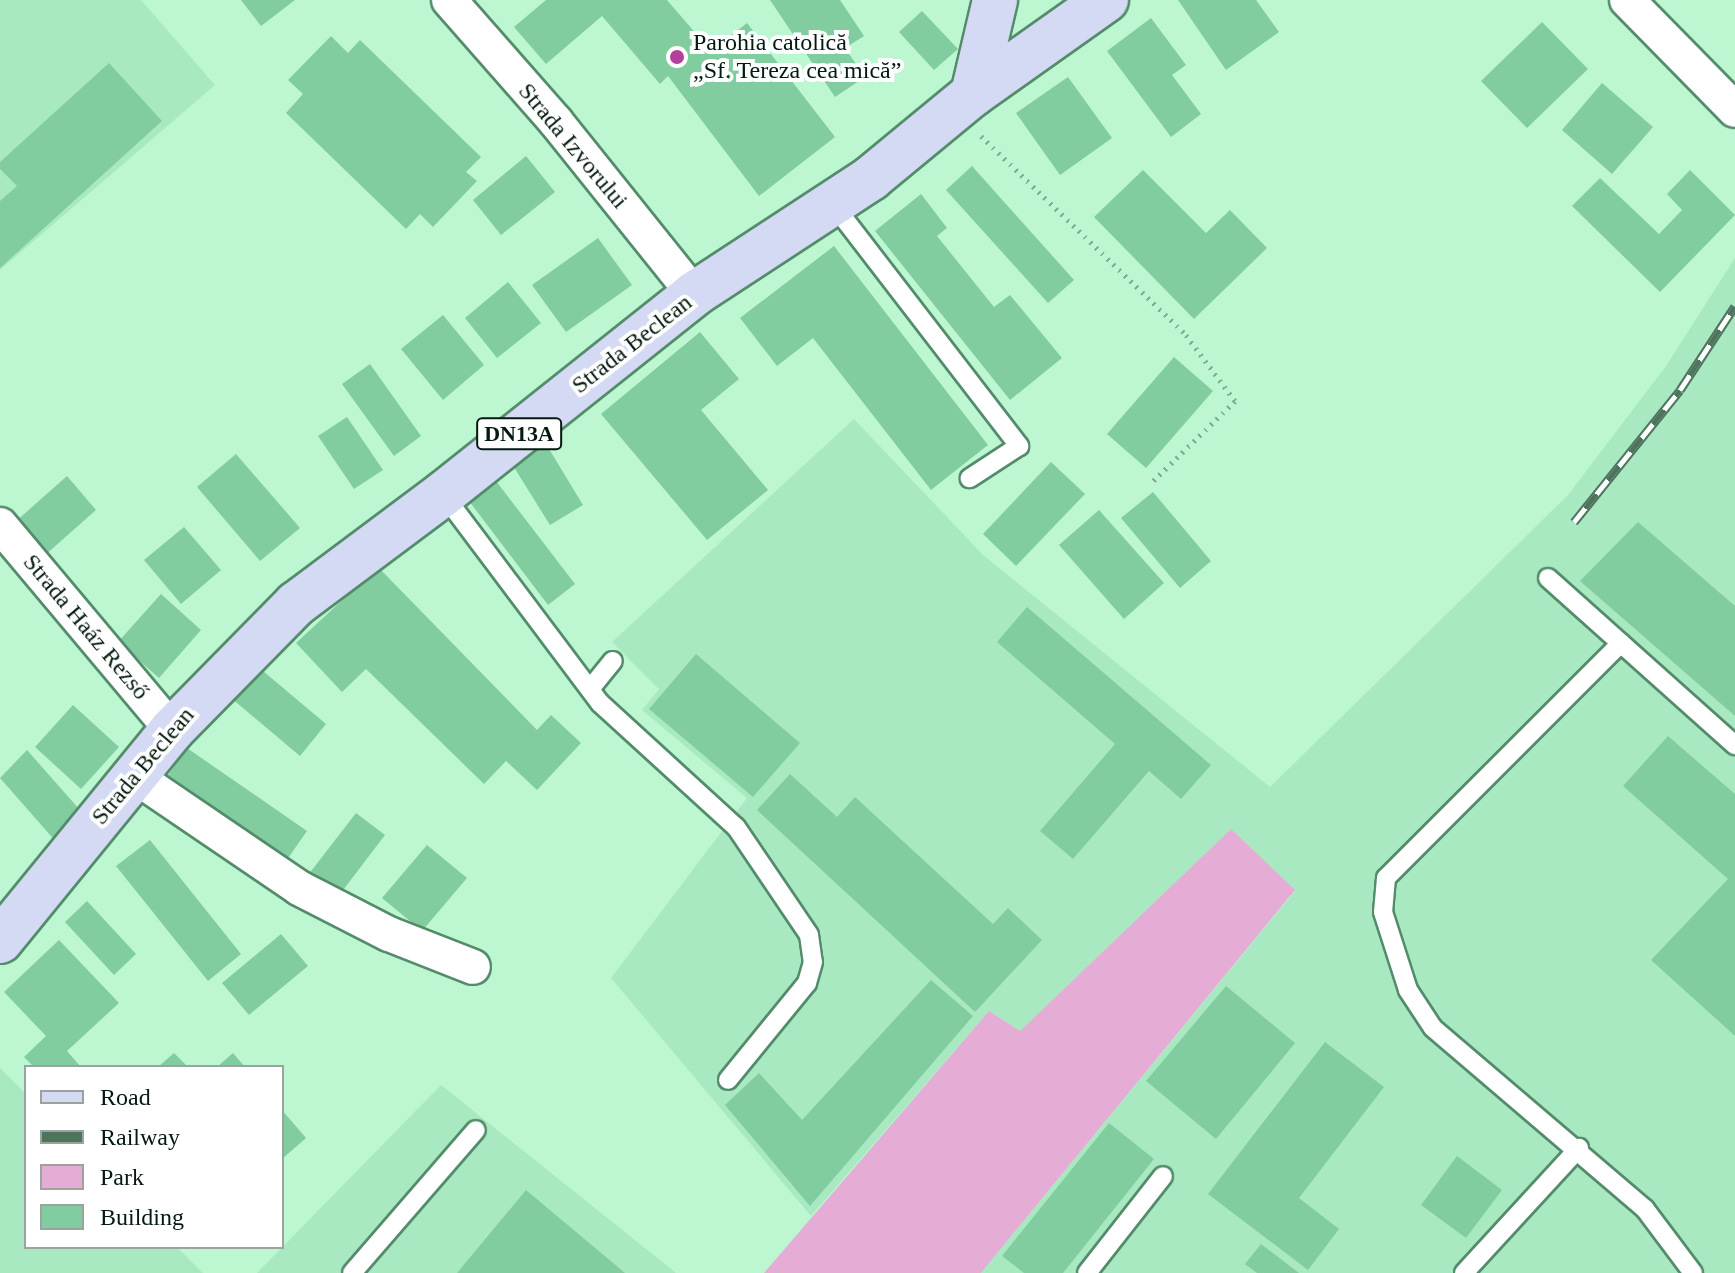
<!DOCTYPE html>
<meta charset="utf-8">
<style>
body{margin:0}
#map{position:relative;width:1735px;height:1273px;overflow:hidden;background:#bcf7d2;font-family:Georgia,serif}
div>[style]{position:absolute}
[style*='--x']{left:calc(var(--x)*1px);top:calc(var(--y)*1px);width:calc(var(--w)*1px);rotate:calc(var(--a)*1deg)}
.built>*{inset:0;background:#a8e9c2}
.green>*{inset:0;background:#e5acd5}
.building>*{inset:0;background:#81cda0}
.path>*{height:5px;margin-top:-2.5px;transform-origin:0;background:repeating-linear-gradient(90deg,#7fae91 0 2px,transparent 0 8px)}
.roads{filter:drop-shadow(2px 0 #548c6b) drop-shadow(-2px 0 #548c6b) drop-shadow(0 2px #548c6b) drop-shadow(0 -2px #548c6b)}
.service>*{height:18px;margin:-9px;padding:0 9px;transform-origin:9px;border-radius:9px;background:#fff}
.minor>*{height:34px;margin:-17px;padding:0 17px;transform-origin:17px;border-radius:17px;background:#fff}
.primary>*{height:44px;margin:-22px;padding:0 22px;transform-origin:22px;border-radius:22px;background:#d4d9f4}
.rail>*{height:9px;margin-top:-4.5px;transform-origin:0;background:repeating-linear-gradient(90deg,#fff 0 18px,#4f745e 0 36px);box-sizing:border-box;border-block:2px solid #4f745e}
.dots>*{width:22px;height:22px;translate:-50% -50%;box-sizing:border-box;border:4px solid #fff;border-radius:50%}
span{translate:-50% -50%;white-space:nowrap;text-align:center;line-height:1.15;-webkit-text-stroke:8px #fff;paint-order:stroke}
.shield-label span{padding:2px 6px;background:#fff;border:2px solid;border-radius:6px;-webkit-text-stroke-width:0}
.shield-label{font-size:22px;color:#041a0e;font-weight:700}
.poi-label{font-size:24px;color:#041a0e}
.left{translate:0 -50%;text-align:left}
.street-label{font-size:24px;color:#041a0e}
.legend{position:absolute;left:24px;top:1065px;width:260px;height:184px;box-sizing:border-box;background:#fff;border:2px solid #9ba39f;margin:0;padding:10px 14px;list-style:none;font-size:24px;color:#041a0e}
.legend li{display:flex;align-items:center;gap:16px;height:40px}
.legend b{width:40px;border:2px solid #9ba39f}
</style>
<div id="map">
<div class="built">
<div style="clip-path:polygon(0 0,141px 0,215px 85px,0 270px)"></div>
<div style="clip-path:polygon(1735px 258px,1735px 1273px,981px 1273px,1295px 891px,1231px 829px,1020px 1031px,989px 1011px,811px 1216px,611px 978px,747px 798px,642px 710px,659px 689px,612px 642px,854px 419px,983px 555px,1270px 787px,1568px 495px,1666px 366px)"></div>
<div style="clip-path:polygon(0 1068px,26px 1094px,26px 1247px,177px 1247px,203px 1273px,0 1273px)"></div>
<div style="clip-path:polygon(441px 1085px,676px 1273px,257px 1273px)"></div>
</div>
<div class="green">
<div style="clip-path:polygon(1231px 829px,1295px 890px,981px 1273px,764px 1273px,989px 1011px,1020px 1031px)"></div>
</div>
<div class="building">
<div style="clip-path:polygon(241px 0,295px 0,261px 26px)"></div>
<div style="clip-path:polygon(546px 0,667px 0,711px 51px,747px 23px,835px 137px,759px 196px,668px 76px,660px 84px,602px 16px,546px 64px,514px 27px)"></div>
<div style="clip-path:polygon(770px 0,840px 0,864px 36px,845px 48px,865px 77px,835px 97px)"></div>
<div style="clip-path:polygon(1178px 0,1256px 0,1279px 32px,1226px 70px)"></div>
<div style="clip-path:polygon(922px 11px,958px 49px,934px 70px,899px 32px)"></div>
<div style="clip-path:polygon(1151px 18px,1186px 65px,1172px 75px,1201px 114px,1171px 137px,1107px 51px)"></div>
<div style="clip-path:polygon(1542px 22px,1588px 69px,1527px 128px,1481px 81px)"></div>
<div style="clip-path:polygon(331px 36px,348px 53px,360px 40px,481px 157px,466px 172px,477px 181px,433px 227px,420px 214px,406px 229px,286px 113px,303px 94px,288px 80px)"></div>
<div style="clip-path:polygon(109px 63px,162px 121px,0 268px,0 201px,17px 186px,0 169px,0 162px)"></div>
<div style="clip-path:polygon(1068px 77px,1112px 138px,1060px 175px,1016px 113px)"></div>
<div style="clip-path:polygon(1602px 83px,1653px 127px,1612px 174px,1562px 130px)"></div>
<div style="clip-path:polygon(526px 156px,555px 192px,501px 235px,473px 200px)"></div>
<div style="clip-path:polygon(972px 166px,1074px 280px,1048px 303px,946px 190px)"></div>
<div style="clip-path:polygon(1143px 170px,1206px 233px,1230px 210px,1267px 248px,1194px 319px,1094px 217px)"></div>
<div style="clip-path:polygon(1690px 170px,1735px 215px,1660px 292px,1572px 206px,1600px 178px,1659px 234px,1682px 210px,1667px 194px)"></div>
<div style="clip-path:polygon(921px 194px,947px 228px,937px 236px,994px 307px,1010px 295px,1062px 358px,1010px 400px,875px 231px)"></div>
<div style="clip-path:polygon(598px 238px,632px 285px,566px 332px,532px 285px)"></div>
<div style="clip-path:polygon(834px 246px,988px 445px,931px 490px,813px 338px,777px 366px,740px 318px)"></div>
<div style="clip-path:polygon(508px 282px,541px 323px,497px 358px,465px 318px)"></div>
<div style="clip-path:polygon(443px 315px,484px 365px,443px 400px,401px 349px)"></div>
<div style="clip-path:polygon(700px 332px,739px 379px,701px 410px,768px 490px,707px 540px,601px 414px)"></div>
<div style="clip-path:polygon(1174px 357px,1213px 391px,1146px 468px,1107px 434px)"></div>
<div style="clip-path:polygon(370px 364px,421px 436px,394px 456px,342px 384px)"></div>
<div style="clip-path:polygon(347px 417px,383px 470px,354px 489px,318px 436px)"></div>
<div style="clip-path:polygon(546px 444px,583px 505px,550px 525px,512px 464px)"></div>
<div style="clip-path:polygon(236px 454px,300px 528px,260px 561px,197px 487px)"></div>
<div style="clip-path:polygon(1051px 462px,1085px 494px,1016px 566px,983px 534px)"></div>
<div style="clip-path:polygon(67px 476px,96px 510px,35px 564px,6px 530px)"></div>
<div style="clip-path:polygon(496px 481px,575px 584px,548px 605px,469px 501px)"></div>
<div style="clip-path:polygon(1153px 492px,1211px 561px,1180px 588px,1121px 518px)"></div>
<div style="clip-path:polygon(1099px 510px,1164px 583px,1124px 619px,1059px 545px)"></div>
<div style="clip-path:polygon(1638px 522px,1735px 606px,1735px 716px,1580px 581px)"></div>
<div style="clip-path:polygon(184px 527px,221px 570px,181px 604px,144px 560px)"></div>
<div style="clip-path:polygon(378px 567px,537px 730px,551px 715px,581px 743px,537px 790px,506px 761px,484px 784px,366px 669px,342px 692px,296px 643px)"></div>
<div style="clip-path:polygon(161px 594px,201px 630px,159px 678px,118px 642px)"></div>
<div style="clip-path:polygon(1027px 607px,1211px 765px,1181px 799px,1149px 771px,1073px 859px,1040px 831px,1115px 744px,997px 642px)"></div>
<div style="clip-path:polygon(696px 654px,800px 743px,753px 797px,649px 709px)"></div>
<div style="clip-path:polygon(257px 666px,326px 724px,300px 756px,231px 698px)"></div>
<div style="clip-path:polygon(73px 705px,119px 747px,81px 789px,35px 747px)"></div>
<div style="clip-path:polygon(1668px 736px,1735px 794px,1735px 1036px,1651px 960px,1728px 879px,1623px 786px)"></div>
<div style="clip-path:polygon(187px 748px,307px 831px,284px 864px,164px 781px)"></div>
<div style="clip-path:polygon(27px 750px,87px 818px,58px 844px,0 778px)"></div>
<div style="clip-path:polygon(790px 774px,837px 817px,855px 797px,993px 924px,1008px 908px,1042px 940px,975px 1012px,757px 810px)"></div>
<div style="clip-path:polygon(356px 813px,385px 835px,334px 902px,305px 879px)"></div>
<div style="clip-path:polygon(150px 840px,241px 954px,208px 981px,116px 866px)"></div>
<div style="clip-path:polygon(427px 845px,467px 878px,422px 931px,382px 898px)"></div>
<div style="clip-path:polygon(87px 901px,136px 954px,114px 975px,65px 922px)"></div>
<div style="clip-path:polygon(281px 934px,308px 966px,249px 1015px,222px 983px)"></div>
<div style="clip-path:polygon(59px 940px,119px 1003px,67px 1051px,81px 1067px,34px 1067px,24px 1057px,46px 1036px,4px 992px)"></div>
<div style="clip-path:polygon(931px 980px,973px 1016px,810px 1206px,725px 1105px,759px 1073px,802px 1120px)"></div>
<div style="clip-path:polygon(1226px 986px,1295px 1043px,1216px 1139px,1146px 1081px)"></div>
<div style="clip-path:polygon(1325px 1042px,1384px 1087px,1299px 1198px,1339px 1229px,1308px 1270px,1208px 1194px)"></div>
<div style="clip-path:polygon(174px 1053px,188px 1067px,158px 1067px)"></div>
<div style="clip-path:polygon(233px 1053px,245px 1067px,217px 1067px)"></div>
<div style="clip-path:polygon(282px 1110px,306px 1138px,282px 1159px)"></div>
<div style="clip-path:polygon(1109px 1123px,1154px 1159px,1063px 1273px,1024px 1273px,1002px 1256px)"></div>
<div style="clip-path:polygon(1457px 1156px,1502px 1190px,1466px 1238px,1421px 1205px)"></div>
<div style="clip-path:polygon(526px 1190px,625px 1273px,457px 1273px)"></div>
<div style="clip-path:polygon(1261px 1244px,1299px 1273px,1257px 1273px,1245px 1264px)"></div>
</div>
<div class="path">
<div style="--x:981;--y:136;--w:286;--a:44.1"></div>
<div style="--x:1186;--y:335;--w:82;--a:53.4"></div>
<div style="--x:1235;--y:401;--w:119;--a:135.7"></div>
</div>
<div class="roads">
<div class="service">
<div style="--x:832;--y:203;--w:307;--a:52.4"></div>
<div style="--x:1019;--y:446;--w:59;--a:146.9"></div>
<div style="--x:443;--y:494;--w:261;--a:53.1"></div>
<div style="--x:600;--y:703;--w:184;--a:42.4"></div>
<div style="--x:736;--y:827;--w:130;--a:55.9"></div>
<div style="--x:809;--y:935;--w:27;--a:82"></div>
<div style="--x:813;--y:962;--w:22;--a:106"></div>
<div style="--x:807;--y:983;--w:125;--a:129.2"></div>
<div style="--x:1548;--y:578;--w:251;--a:41.8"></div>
<div style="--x:1621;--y:643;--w:332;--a:135"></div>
<div style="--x:1386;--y:878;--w:34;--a:95"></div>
<div style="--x:1383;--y:912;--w:82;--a:72.2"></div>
<div style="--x:1408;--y:990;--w:45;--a:56.7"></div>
<div style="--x:1433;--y:1028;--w:279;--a:40.5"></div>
<div style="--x:1645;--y:1209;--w:80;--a:53.1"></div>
<div style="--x:590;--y:689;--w:36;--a:-51"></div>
<div style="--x:352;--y:1273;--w:189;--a:-49.1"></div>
<div style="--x:1087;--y:1273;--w:123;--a:-51.9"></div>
<div style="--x:1464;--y:1273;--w:170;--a:-47.4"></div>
</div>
<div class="minor">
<div style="--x:449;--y:0;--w:162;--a:48.7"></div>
<div style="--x:556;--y:122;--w:221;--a:51.3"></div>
<div style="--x:1627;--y:0;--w:154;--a:45.5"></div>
<div style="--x:0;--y:525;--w:268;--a:50"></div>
<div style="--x:133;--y:775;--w:201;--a:34.2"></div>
<div style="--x:299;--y:888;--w:101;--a:27.1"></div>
<div style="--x:389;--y:934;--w:90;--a:21.4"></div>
</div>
<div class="primary">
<div style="--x:973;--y:94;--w:97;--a:-76.8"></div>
<div style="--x:0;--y:941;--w:272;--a:-50.8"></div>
<div style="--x:172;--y:730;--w:177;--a:-45.5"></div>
<div style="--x:296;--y:604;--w:184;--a:-36.8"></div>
<div style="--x:443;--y:494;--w:321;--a:-38.5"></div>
<div style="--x:694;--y:294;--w:212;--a:-33.2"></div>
<div style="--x:871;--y:178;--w:132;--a:-39.5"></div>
<div style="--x:973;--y:94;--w:163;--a:-35.3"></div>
</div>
</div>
<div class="rail">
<div style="--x:1574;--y:522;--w:169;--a:-51.2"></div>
<div style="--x:1680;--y:390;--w:100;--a:-56.8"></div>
</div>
<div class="dots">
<div style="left:677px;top:57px;background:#b3409b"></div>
</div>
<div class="shield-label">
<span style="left:519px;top:434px">DN13A</span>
</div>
<div class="poi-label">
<span class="left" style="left:693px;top:57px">Parohia catolică<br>„Sf. Tereza cea mică”</span>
</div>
<div class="street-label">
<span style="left:573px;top:146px;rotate:50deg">Strada Izvorului</span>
<span style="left:632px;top:344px;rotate:-38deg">Strada Beclean</span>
<span style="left:86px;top:627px;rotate:50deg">Strada Haáz Rezső</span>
<span style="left:143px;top:766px;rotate:-50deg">Strada Beclean</span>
</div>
<ul class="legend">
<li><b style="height:10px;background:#d4d9f4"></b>Road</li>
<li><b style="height:10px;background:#4f745e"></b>Railway</li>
<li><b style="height:22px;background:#e5acd5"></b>Park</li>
<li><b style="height:22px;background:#81cda0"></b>Building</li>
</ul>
</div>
